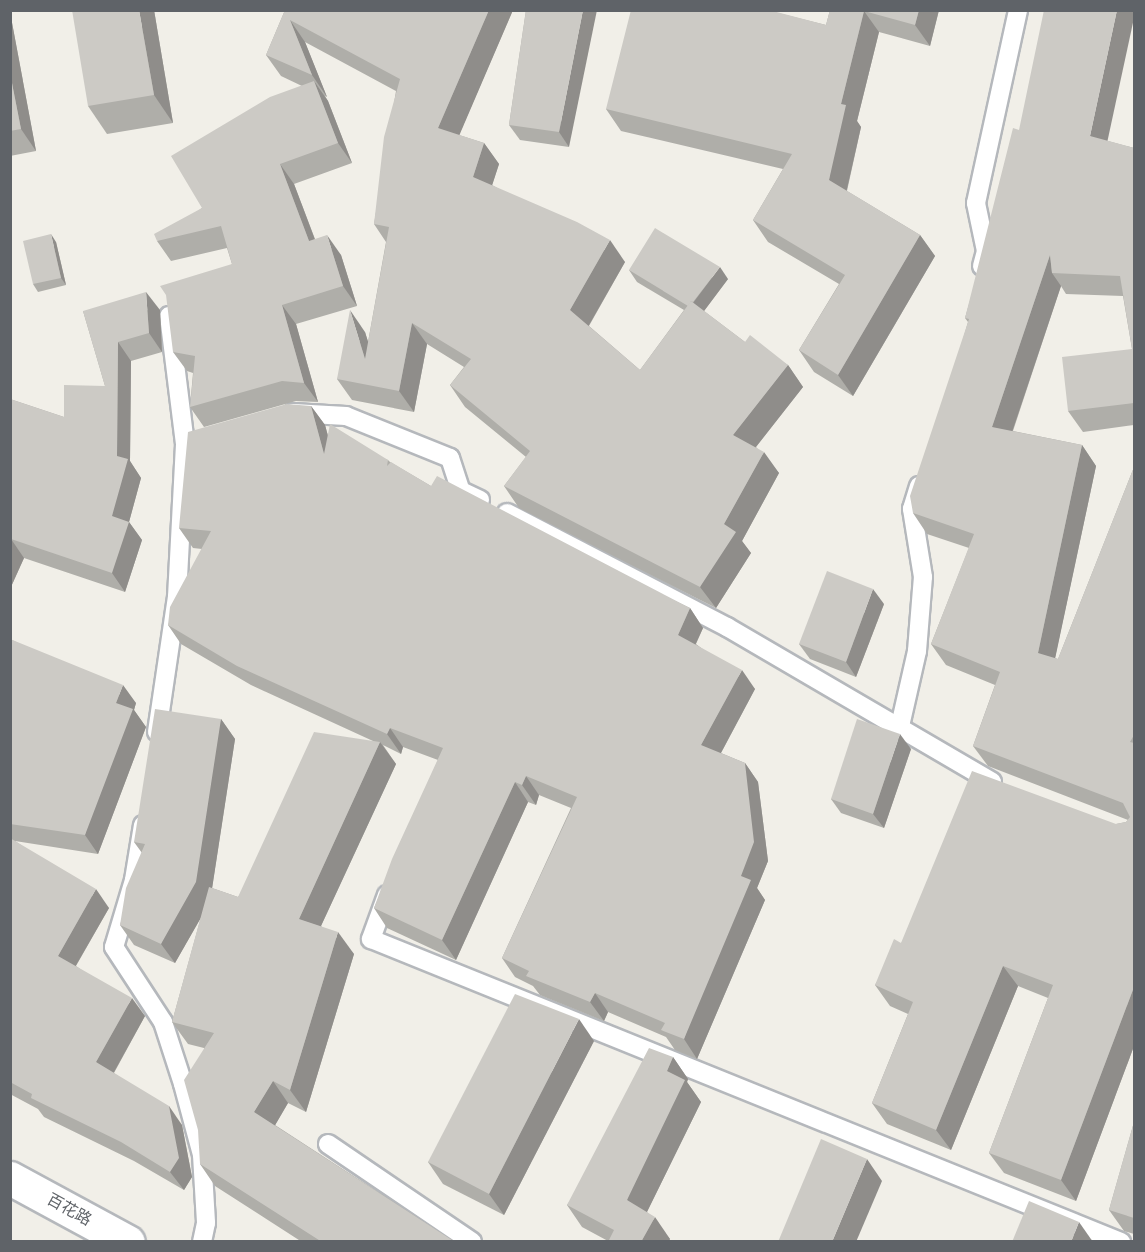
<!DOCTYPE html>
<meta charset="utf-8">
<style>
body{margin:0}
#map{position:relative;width:1145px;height:1252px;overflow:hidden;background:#f1efe8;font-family:"Varela Round","Noto Sans SC",sans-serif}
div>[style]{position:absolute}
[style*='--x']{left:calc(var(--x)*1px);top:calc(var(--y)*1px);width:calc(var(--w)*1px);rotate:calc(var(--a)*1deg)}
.roads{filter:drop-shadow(2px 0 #b5b8bc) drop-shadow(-2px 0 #b5b8bc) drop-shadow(0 2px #b5b8bc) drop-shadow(0 -2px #b5b8bc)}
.lane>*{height:18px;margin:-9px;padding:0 9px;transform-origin:9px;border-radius:9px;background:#fff}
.secondary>*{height:33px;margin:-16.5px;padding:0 16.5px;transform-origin:16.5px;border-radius:16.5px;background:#fff}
.wall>*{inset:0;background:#afaea9}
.shaded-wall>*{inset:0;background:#8f8d8a}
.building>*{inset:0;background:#cccac5}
span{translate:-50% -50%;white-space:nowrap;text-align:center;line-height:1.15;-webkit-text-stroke:6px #fff;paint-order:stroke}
.street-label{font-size:16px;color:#5f6368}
.frame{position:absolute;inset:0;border:12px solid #5f6368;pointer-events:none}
</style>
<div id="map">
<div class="roads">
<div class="lane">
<div style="--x:982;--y:266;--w:16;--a:-75"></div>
<div style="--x:986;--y:251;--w:49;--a:-101.8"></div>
<div style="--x:976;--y:203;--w:198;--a:-77.7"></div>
<div style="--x:293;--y:413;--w:53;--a:3.2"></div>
<div style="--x:346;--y:416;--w:112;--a:22"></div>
<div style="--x:450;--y:458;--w:35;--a:72"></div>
<div style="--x:461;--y:491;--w:21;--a:25"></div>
<div style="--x:507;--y:513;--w:248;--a:27.4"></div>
<div style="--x:727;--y:627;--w:307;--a:30.3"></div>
<div style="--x:900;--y:726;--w:77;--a:-77.2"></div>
<div style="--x:917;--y:651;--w:74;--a:-85.4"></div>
<div style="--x:923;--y:577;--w:69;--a:-99.2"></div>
<div style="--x:912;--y:509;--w:24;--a:-73"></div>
<div style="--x:157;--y:732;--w:136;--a:-81.6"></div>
<div style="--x:177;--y:597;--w:153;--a:-87"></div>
<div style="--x:185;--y:444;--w:129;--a:-97.1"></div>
<div style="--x:143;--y:825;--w:56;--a:99.3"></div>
<div style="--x:134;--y:880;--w:70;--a:106.6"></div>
<div style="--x:114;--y:947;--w:90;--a:56.8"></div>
<div style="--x:163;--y:1022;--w:65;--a:72.1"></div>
<div style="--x:183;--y:1084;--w:73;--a:75"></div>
<div style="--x:202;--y:1155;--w:68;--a:86.6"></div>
<div style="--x:206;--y:1223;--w:19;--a:102"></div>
<div style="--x:387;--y:895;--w:47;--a:110"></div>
<div style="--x:371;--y:939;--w:809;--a:22"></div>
<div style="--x:328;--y:1144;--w:174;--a:34.2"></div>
</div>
<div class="secondary">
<div style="--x:10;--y:1178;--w:134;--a:28.5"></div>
</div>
</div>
<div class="wall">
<div style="clip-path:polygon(154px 10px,173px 123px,107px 134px,88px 106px)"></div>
<div style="clip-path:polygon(285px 10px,513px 10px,459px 135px,484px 143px,499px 164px,492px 185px,625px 262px,589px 326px,640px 370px,684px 310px,637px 282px,629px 270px,728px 279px,704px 311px,745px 342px,788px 365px,803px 387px,756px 447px,779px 473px,742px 541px,751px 553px,716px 608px,519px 508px,504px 486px,526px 457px,465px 407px,450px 385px,464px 367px,427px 344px,414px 412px,352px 400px,337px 379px,365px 332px,368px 342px,386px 242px,374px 224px,396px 91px,305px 42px,327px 97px,325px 96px,328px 101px,352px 163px,294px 184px,315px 239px,341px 255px,357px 306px,296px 324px,318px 402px,296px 401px,204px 427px,190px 407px,193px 373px,187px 371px,173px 352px,232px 264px,227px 248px,171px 261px,157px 241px,202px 208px,302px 86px,281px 76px,266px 55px)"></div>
<div style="clip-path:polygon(526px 10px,569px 147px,520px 140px,509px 125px)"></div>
<div style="clip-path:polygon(830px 10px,939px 10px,930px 46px,879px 32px,857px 121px,861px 127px,847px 191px,920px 235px,935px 256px,853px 396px,814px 372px,799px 350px,839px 284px,768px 242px,753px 220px,783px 169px,621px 131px,606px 109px,778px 13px,826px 25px)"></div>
<div style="clip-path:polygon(10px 12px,36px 151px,10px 156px)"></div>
<div style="clip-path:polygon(1019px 130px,1108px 141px,1134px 148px,1134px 425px,1083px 432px,1068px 411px,1132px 349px,1123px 296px,1066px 294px,1061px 286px,1013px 431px,1082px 445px,1096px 466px,1055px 658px,1058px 659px,1134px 467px,1134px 1046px,1076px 1201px,1004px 1173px,989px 1153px,1048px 998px,1018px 986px,951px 1150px,887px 1124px,872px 1103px,908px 1014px,890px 1006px,875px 985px,901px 943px,1116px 824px,1126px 822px,1128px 820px,988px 766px,973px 746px,995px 685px,946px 665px,931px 644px,969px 548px,927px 534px,913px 513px,968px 322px,965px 318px)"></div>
<div style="clip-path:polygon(56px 242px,66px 285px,38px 292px,33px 284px)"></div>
<div style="clip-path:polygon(160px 310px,162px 352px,131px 361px,130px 461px,141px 478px,129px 522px,142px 540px,125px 592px,24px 558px,10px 589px,10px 399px,64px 417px,105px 386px,83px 311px)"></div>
<div style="clip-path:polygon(311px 406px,325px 425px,328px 436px,388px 460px,390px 462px,431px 486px,690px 608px,703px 628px,696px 644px,755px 689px,721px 753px,745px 763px,758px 782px,768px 861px,757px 888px,765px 900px,697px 1059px,675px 1050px,666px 1037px,608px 1012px,604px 1021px,540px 995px,533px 986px,515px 977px,502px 958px,571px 808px,539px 795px,536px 805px,528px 802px,456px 960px,387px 928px,374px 908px,438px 760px,403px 747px,401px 754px,383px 745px,396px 764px,321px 926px,354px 954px,306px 1112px,288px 1103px,275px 1125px,455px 1242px,302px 1242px,215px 1186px,200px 1164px,204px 1048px,188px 1044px,172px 1022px,201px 917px,175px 963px,134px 945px,120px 925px,142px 853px,134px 842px,221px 719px,235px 739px,212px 888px,238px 897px,373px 741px,251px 685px,181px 644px,168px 625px,202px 549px,193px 548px,179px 528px)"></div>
<div style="clip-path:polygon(884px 604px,856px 677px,810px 659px,799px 644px)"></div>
<div style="clip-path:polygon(10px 639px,136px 703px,134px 710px,146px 727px,98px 854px,15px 841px,109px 908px,76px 966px,145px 1016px,114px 1073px,182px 1125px,192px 1177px,184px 1190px,134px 1161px,44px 1117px,38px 1109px,10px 1094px)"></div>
<div style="clip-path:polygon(911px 749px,884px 828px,841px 813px,831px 799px)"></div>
<div style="clip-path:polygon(594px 1041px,504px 1215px,443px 1184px,428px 1162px)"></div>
<div style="clip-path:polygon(673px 1057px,688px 1079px,687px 1082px,701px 1102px,647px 1212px,670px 1239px,608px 1241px,582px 1227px,567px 1205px)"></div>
<div style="clip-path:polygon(1134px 1122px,1134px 1234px,1124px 1231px,1109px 1210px)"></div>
</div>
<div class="shaded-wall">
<div style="clip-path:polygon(139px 10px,154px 10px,173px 123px,154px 95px)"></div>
<div style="clip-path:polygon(489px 10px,513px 10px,453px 150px,438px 128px)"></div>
<div style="clip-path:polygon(583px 10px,597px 10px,569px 147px,559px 132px)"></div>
<div style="clip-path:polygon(919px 10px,939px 10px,930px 46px,915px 25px)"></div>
<div style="clip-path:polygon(1117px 10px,1134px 10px,1134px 18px,1104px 157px,1090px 136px)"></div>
<div style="clip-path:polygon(864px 11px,879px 32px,857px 121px,861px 127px,844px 202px,829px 180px,841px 104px)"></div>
<div style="clip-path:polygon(10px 12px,36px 151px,21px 129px,10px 73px)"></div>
<div style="clip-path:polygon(290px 20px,305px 42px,327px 97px,312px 75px)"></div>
<div style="clip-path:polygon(314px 81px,328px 101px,352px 163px,338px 143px)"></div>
<div style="clip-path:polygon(484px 143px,499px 164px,488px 198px,473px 177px)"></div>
<div style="clip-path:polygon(280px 164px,294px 184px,323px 261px,309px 241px)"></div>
<div style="clip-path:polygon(51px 234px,56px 242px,66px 285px,61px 278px)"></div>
<div style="clip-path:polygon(327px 235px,341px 255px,357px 306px,343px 286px)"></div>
<div style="clip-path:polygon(920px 235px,935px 256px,853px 396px,838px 375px)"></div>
<div style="clip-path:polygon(610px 240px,625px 262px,585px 332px,570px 310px)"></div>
<div style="clip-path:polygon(1050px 255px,1052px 273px,1061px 286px,1007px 447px,992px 427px)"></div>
<div style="clip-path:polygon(720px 267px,728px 279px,698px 319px,690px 307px)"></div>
<div style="clip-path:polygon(146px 292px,160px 310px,162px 352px,149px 333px)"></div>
<div style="clip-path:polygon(282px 305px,296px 324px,318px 402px,304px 383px)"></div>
<div style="clip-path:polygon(350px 310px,365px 332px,380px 380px,365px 359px)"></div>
<div style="clip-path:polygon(412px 323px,427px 344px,414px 412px,399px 391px)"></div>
<div style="clip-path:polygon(118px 342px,131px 361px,130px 461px,141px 478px,129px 522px,142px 540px,125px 592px,112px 573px,112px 516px,117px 456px)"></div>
<div style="clip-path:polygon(788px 365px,803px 387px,748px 457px,733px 435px)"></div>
<div style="clip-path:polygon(311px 406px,325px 425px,338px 473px,324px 454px)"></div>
<div style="clip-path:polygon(1082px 445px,1096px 466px,1052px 673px,1038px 653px)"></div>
<div style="clip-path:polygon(764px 452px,779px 473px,742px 541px,751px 553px,716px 608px,700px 587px,724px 524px)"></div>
<div style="clip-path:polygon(11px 539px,24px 558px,10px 589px,10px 541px)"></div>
<div style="clip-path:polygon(873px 589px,884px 604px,856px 677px,846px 662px)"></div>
<div style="clip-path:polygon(690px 608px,703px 628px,691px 654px,678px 635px)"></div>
<div style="clip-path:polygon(742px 670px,755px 689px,715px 764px,701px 745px)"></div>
<div style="clip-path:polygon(123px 685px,136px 703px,134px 710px,146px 727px,98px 854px,85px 835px,116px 703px)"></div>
<div style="clip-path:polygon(221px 719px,235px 739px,210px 902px,175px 963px,161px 944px)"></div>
<div style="clip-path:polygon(390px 728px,403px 747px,401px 754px,387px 734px)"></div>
<div style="clip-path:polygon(900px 734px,911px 749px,884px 828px,873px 814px)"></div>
<div style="clip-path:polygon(380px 742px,396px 764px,314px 941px,299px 919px)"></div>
<div style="clip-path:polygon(745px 763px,758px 782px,768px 861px,757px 888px,765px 900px,697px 1059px,684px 1039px,741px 876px)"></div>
<div style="clip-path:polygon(526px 776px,539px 795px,536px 805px,522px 785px)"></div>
<div style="clip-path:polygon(515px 782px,528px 802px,456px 960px,442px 940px)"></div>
<div style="clip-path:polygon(96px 889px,109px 908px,71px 974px,58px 956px)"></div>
<div style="clip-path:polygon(338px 932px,354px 954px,306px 1112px,290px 1090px)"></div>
<div style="clip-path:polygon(1003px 966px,1018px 986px,951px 1150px,936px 1130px)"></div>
<div style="clip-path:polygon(1134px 987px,1134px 1046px,1076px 1201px,1061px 1180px)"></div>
<div style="clip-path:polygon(595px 993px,608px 1012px,604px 1021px,590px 1002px)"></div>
<div style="clip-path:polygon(132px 998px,145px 1016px,109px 1081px,96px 1062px)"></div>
<div style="clip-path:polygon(579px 1019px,594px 1041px,504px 1215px,489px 1194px)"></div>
<div style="clip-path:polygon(673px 1057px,688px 1079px,687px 1082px,701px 1102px,642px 1222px,627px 1200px,667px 1071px)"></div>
<div style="clip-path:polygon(273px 1081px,288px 1103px,270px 1134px,254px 1112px)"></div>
<div style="clip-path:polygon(169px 1106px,182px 1125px,192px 1177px,184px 1190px,170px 1172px)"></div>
<div style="clip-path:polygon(867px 1159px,882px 1181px,856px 1242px,832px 1242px)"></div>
<div style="clip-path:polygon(655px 1217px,670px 1239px,669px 1242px,641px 1242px)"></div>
<div style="clip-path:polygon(1079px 1222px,1093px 1242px,1071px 1242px)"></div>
</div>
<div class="building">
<div style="clip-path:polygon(72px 10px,139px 10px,154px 95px,88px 106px)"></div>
<div style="clip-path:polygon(285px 10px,489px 10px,438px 128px,484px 143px,473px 177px,577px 222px,610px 240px,570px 310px,640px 370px,691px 301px,745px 342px,750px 335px,788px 365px,733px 435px,764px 452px,724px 524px,736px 532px,700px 587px,504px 486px,530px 451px,450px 385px,471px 359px,412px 323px,399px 391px,337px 379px,350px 310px,365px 359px,389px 227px,374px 224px,384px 137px,400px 79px,290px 20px,312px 75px,266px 55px)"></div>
<div style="clip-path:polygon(526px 10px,583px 10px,559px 132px,509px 125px)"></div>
<div style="clip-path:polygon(631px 10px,769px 10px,826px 25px,830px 10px,919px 10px,915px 25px,864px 11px,841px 104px,846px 105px,829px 180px,920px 235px,838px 375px,799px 350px,845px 275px,753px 220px,792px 154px,606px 109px)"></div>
<div style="clip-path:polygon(1044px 10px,1117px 10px,1090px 136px,1134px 148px,1134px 403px,1068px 411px,1062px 357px,1132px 349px,1120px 276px,1052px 273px,1050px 255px,992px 427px,1082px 445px,1038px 653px,1058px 659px,1134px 467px,1134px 735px,1130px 742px,1134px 743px,1134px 987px,1061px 1180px,989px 1153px,1053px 985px,1003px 966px,936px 1130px,872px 1103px,913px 1002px,875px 985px,894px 939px,901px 943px,972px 771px,1116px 824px,1126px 822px,1130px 817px,1123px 803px,973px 746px,1000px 672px,931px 644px,974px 534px,913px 513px,910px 496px,969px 319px,965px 318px,1013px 128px,1019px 130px)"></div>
<div style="clip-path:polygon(10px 73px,21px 129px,10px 131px)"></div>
<div style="clip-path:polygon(314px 81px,338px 143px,280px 164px,309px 241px,327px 235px,343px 286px,282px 305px,304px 383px,282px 381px,190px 407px,195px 356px,173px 352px,166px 295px,160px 286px,232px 264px,221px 226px,157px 241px,154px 234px,202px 208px,171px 156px,270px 97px)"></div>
<div style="clip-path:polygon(655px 228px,720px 267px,693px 302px,691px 301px,688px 306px,629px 270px)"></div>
<div style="clip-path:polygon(51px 234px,61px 278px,33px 284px,23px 241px)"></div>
<div style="clip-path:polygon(146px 292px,149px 333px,118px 342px,117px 456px,128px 459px,112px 516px,129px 522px,112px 573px,11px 539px,10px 541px,10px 399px,64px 417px,64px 385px,105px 386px,83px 311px)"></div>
<div style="clip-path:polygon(287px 404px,311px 406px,324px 454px,330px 424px,388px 460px,387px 466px,391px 462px,431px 486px,437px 476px,690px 608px,678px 635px,742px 670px,701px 745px,745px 763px,754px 842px,741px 876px,751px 880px,684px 1039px,661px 1030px,665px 1023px,595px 993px,590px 1002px,526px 976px,529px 971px,502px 958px,577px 797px,526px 776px,522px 785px,515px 782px,442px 940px,374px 908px,392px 859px,443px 748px,390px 728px,387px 734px,237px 666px,168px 625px,170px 607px,211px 531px,179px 528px,188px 432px)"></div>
<div style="clip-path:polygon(827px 571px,873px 589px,846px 662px,799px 644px)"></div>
<div style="clip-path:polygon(10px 639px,123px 685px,116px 703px,133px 709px,85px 835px,10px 824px)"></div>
<div style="clip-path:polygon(155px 709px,221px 719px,196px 882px,161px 944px,120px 925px,126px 888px,145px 844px,134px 842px)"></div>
<div style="clip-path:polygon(857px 719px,900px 734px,873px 814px,831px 799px)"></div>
<div style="clip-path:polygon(314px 732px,380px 742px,299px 919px,338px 932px,290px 1090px,273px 1081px,254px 1112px,455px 1242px,322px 1242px,200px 1164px,198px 1130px,184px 1080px,214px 1033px,172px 1022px,209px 887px,238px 897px)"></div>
<div style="clip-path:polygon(10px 838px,96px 889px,58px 956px,132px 998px,96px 1062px,169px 1106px,179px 1158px,170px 1172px,121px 1142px,31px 1098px,32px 1094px,10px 1082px)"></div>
<div style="clip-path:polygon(515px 994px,579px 1019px,489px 1194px,428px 1162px)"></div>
<div style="clip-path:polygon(649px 1048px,673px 1057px,667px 1071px,685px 1080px,627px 1200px,655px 1217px,641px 1242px,608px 1242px,614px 1230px,567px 1205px)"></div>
<div style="clip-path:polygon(1134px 1122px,1134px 1218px,1109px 1210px)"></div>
<div style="clip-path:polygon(821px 1139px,867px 1159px,832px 1242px,778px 1242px)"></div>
<div style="clip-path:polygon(1029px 1201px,1079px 1222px,1071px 1242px,1012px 1242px)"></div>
</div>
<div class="street-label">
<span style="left:69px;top:1210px;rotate:29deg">百花路</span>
</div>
<div class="frame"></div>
</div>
